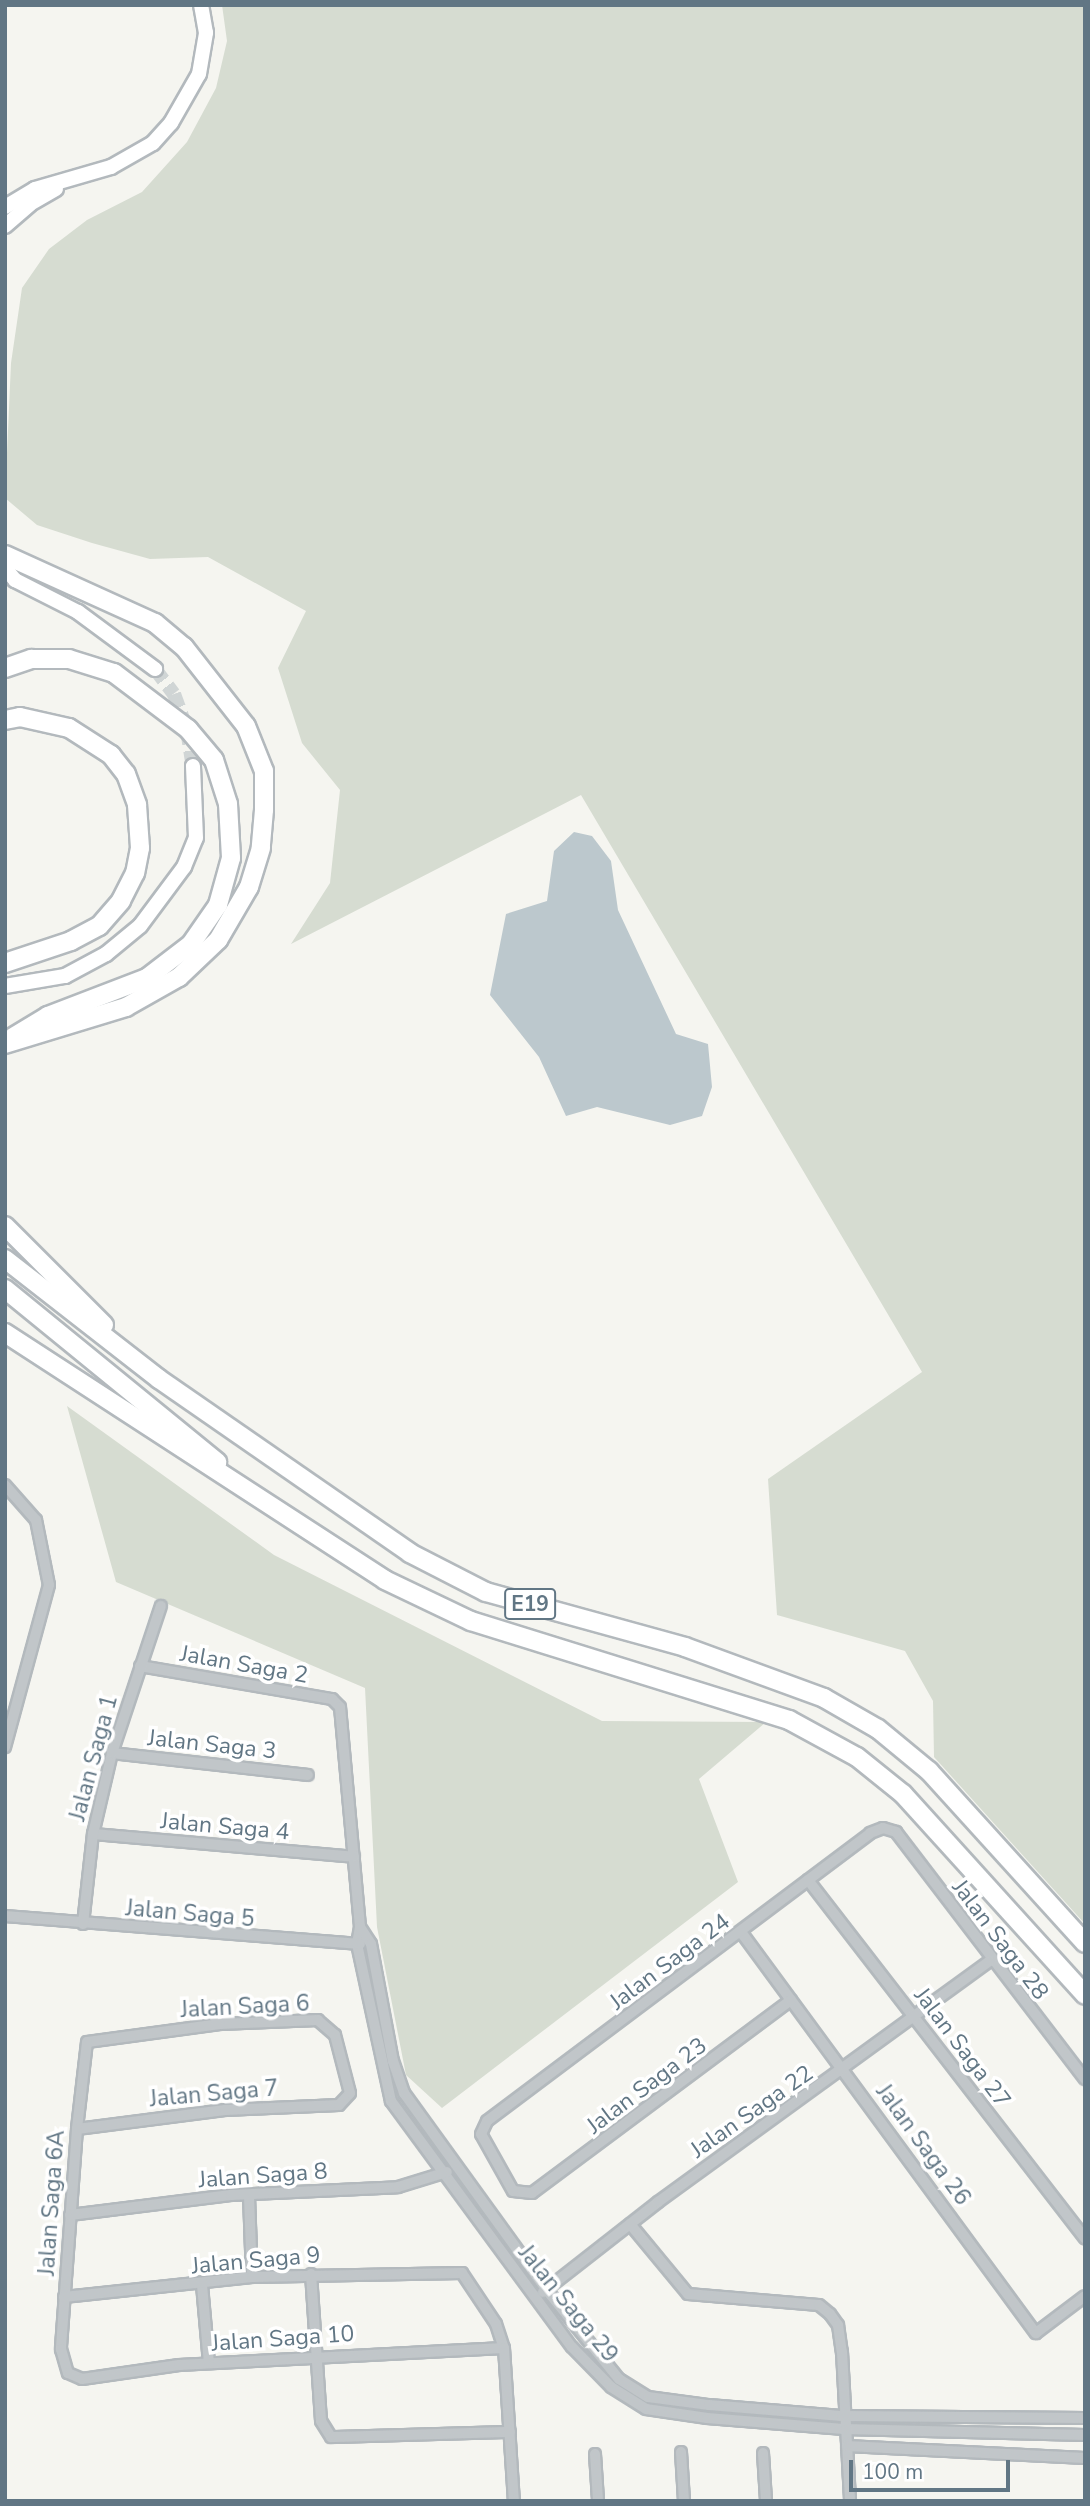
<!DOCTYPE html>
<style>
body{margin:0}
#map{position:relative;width:1090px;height:2506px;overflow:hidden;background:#f5f5f0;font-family:"Nunito Sans",sans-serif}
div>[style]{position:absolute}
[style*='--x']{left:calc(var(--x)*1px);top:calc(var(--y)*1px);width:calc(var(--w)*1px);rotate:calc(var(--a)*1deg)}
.green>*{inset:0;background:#d6dcd1}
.water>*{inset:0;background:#bcc8cd}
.secondary-tunnel>*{height:14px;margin-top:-7px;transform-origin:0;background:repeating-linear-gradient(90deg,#d0d5d5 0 14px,transparent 0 21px)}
.roads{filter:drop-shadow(2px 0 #b3b9bd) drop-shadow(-2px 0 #b3b9bd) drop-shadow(0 2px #b3b9bd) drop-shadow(0 -2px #b3b9bd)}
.street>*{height:10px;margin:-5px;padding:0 5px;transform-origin:5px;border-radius:5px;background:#c1c6c9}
.secondary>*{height:14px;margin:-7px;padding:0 7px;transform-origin:7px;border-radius:7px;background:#fff}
.highway>*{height:18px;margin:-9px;padding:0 9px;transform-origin:9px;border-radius:9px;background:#fff}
span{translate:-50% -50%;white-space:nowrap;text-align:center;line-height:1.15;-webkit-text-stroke:7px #fff;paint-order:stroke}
.shield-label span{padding:2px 5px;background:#fff;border:2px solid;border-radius:5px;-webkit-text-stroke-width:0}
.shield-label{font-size:21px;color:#617684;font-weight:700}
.street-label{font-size:23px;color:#617684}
.frame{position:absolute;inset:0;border:7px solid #617684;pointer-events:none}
.scale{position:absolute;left:849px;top:2460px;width:161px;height:32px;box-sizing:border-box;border:4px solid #617684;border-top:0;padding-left:9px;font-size:21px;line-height:24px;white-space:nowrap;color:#617684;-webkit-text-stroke:5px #fff;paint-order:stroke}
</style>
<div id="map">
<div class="green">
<div style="clip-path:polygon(222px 5px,1085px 5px,1085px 1924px,934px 1757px,933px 1701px,905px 1651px,777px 1615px,768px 1479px,922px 1372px,581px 795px,291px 944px,330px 883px,340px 790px,302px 743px,278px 668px,306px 611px,208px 557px,150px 559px,92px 543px,37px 525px,5px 498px,11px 363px,22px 288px,49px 249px,87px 220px,142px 192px,187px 142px,216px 88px,227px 41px)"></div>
<div style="clip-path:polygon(67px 1406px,274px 1555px,602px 1721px,766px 1722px,699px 1779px,738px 1882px,442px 2108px,406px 2075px,377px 1927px,365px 1688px,116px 1582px)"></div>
</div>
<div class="water">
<div style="clip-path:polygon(574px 832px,592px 836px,611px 861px,618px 910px,676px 1034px,708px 1044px,712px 1087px,702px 1116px,670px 1125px,597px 1107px,566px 1116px,539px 1057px,490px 995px,506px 914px,547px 901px,554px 851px)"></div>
</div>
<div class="secondary-tunnel">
<div style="--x:155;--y:669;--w:31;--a:53"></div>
<div style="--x:174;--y:694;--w:38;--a:70"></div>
<div style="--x:187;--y:730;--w:36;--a:81"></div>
</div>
<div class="roads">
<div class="street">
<div style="--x:5;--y:1485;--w:47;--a:48.5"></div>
<div style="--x:36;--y:1520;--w:66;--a:78.7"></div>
<div style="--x:49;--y:1585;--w:168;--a:105.2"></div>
<div style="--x:140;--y:1666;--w:195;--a:9.8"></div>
<div style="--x:332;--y:1699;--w:11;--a:45"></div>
<div style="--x:340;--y:1707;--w:221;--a:84.8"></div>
<div style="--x:360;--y:1927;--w:17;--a:100"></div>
<div style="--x:357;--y:1944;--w:161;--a:77.8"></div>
<div style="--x:391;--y:2101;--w:305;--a:53.7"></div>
<div style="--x:572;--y:2347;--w:56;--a:45.7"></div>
<div style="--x:611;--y:2387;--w:41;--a:32.2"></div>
<div style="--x:646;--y:2409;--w:62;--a:8.4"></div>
<div style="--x:707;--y:2418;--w:137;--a:4.6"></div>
<div style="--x:844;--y:2429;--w:241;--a:1.4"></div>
<div style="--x:112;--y:1753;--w:197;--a:6.4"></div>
<div style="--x:93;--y:1834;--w:262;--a:5"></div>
<div style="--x:808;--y:1880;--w:453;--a:52.3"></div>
<div style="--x:5;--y:1916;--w:356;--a:4.5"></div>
<div style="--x:83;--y:1924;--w:91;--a:-83.7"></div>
<div style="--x:93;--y:1834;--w:83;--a:-76.8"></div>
<div style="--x:112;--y:1753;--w:155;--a:-71.6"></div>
<div style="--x:360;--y:1927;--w:20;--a:57"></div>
<div style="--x:371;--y:1944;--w:119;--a:79.4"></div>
<div style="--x:393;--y:2061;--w:34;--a:71"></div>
<div style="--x:404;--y:2093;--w:242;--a:54.1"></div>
<div style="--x:546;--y:2289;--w:116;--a:51"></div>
<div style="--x:619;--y:2379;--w:34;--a:32"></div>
<div style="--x:648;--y:2397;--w:62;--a:7.5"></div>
<div style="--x:709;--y:2405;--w:133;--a:4.7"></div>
<div style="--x:842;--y:2416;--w:243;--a:0.5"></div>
<div style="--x:741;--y:1932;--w:498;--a:53.7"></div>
<div style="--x:1036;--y:2333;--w:61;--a:-37.1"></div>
<div style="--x:791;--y:2000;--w:323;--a:143.3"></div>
<div style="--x:532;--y:2193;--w:19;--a:-174"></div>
<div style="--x:513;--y:2191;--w:65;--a:-119.3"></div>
<div style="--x:481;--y:2134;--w:14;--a:-65"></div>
<div style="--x:487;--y:2121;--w:479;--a:-36.9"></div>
<div style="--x:870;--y:1833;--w:14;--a:-21"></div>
<div style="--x:883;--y:1828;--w:14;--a:17"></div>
<div style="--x:896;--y:1832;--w:311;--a:52.6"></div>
<div style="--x:77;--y:2129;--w:149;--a:-7.3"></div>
<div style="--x:225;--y:2110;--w:114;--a:-2.5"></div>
<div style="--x:339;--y:2105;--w:16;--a:-47"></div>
<div style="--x:350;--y:2093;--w:60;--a:-104.5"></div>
<div style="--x:335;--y:2035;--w:23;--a:-139"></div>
<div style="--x:318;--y:2020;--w:98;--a:177.7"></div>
<div style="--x:220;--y:2024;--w:134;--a:172.3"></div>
<div style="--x:87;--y:2042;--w:88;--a:96.6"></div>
<div style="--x:77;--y:2129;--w:221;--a:94.2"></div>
<div style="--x:61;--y:2349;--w:25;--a:74"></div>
<div style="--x:68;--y:2373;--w:15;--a:23"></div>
<div style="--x:82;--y:2379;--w:98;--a:-8.2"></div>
<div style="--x:179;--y:2365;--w:325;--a:-3"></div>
<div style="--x:249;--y:2196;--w:81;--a:87.9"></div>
<div style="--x:70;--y:2215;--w:162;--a:-7.1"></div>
<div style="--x:231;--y:2195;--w:167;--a:-2.7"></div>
<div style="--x:398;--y:2187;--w:51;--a:-17"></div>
<div style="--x:630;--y:2224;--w:91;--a:50.4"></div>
<div style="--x:688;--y:2294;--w:131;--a:4.8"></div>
<div style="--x:819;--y:2305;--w:14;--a:39"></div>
<div style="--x:830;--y:2314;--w:14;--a:54"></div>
<div style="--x:838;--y:2325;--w:27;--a:82"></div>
<div style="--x:842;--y:2352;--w:149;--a:86.9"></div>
<div style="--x:311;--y:2274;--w:147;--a:86.1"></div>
<div style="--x:321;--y:2421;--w:19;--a:58"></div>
<div style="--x:331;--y:2437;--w:179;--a:-1.6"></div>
<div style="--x:202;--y:2285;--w:78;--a:84.9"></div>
<div style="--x:543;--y:2292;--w:146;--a:-38"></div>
<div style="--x:658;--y:2202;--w:410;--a:-36"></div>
<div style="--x:64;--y:2297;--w:189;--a:-6.1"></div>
<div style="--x:252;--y:2277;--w:210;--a:-1.1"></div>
<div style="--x:462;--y:2273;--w:61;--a:56.3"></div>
<div style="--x:496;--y:2324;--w:25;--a:72"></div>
<div style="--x:504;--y:2348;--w:153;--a:86.3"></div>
<div style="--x:847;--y:2446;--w:238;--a:2.9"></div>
<div style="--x:681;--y:2452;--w:49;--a:86.5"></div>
<div style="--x:763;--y:2453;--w:48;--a:86.4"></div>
<div style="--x:595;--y:2454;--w:47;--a:86.3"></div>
</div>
<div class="secondary">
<div style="--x:5;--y:207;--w:35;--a:-31"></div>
<div style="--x:35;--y:189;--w:79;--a:-16.1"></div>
<div style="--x:111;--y:167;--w:48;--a:-29.7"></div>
<div style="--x:153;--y:143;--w:27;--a:-48"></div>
<div style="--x:171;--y:123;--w:56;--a:-60.3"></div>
<div style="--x:199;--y:74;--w:42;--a:-80.3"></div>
<div style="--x:206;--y:33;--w:28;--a:-100"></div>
<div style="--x:5;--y:226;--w:33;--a:-41"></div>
<div style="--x:30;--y:204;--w:30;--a:-30"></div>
<div style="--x:5;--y:568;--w:16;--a:50"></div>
<div style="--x:15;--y:580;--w:71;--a:26.9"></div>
<div style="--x:78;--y:612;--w:96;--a:36.5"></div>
<div style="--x:5;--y:986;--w:61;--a:-9.5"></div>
<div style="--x:65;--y:976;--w:47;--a:-28.2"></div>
<div style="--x:106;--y:954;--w:44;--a:-39.5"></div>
<div style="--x:140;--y:926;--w:74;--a:-53.3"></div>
<div style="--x:184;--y:867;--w:31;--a:-68"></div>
<div style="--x:196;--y:838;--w:72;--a:-92.4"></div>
</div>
<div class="highway">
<div style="--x:5;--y:555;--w:165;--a:24.4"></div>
<div style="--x:155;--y:623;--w:38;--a:40"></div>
<div style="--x:184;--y:647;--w:100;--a:51.9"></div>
<div style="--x:246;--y:726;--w:48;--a:68.2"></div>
<div style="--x:264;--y:771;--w:39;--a:90"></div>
<div style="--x:264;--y:810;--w:38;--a:95"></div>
<div style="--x:261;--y:848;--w:41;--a:107.1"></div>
<div style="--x:249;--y:887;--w:61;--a:120.3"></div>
<div style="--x:218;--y:940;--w:54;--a:136.5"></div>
<div style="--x:179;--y:977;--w:61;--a:150.5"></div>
<div style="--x:126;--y:1007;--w:127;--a:163"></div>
<div style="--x:5;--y:668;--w:28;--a:-19"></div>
<div style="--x:31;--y:659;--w:38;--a:0"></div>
<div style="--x:69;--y:659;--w:47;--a:17.3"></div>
<div style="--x:114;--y:673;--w:93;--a:37.1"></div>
<div style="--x:188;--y:729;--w:40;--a:50"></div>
<div style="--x:214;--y:760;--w:46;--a:72.3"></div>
<div style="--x:228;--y:804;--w:54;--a:86.8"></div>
<div style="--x:231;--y:858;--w:49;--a:105.5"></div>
<div style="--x:218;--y:905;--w:47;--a:124.7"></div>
<div style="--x:191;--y:944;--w:56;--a:142.3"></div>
<div style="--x:147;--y:978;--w:106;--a:159"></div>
<div style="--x:48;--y:1016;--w:41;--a:149"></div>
<div style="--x:5;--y:720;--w:15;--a:-11"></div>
<div style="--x:20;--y:717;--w:50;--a:12.7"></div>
<div style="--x:69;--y:728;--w:50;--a:32.7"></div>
<div style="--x:111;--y:755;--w:24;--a:52"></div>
<div style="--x:126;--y:774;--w:33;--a:70"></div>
<div style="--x:137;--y:805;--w:43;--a:86"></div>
<div style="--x:140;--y:848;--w:25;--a:101"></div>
<div style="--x:135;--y:873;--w:31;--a:117"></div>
<div style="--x:121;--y:901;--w:33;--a:131"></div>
<div style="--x:99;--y:926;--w:32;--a:152"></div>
<div style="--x:71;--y:941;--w:70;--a:161.6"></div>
<div style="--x:5;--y:1226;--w:140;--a:45"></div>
<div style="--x:5;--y:1259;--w:195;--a:37.9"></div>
<div style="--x:159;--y:1379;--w:305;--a:34.7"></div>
<div style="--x:410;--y:1553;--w:85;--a:27.2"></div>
<div style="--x:486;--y:1592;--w:206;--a:15.4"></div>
<div style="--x:685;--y:1647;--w:148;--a:20.1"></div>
<div style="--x:824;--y:1698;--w:62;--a:29.9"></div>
<div style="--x:878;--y:1729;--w:66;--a:39.5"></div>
<div style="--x:929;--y:1771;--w:232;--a:47.8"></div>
<div style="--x:5;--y:1289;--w:274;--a:39.2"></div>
<div style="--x:5;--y:1333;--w:453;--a:33"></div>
<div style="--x:385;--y:1580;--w:95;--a:25.5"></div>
<div style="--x:471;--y:1621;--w:333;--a:17.3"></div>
<div style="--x:789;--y:1720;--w:77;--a:28.6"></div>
<div style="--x:857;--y:1757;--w:59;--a:38.8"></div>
<div style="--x:903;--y:1794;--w:271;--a:47.8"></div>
</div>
</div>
<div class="shield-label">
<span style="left:530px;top:1604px">E19</span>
</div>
<div class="street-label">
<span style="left:244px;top:1665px;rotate:10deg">Jalan Saga 2</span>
<span style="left:212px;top:1745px;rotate:6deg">Jalan Saga 3</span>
<span style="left:94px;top:1758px;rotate:-75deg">Jalan Saga 1</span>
<span style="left:225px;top:1827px;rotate:5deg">Jalan Saga 4</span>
<span style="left:190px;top:1914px;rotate:5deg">Jalan Saga 5</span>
<span style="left:1000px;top:1940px;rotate:53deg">Jalan Saga 28</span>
<span style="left:670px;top:1962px;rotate:-37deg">Jalan Saga 24</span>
<span style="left:245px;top:2007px;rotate:-3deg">Jalan Saga 6</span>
<span style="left:962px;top:2048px;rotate:53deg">Jalan Saga 27</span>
<span style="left:647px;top:2086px;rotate:-37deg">Jalan Saga 23</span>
<span style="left:214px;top:2094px;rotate:-5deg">Jalan Saga 7</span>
<span style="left:752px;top:2112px;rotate:-35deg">Jalan Saga 22</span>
<span style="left:923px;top:2145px;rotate:54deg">Jalan Saga 26</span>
<span style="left:263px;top:2176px;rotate:-4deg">Jalan Saga 8</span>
<span style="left:52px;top:2203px;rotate:-86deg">Jalan Saga 6A</span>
<span style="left:256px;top:2261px;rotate:-5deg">Jalan Saga 9</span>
<span style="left:568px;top:2304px;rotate:51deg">Jalan Saga 29</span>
<span style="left:283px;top:2339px;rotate:-4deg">Jalan Saga 10</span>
</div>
<div class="frame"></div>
<div class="scale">100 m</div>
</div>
